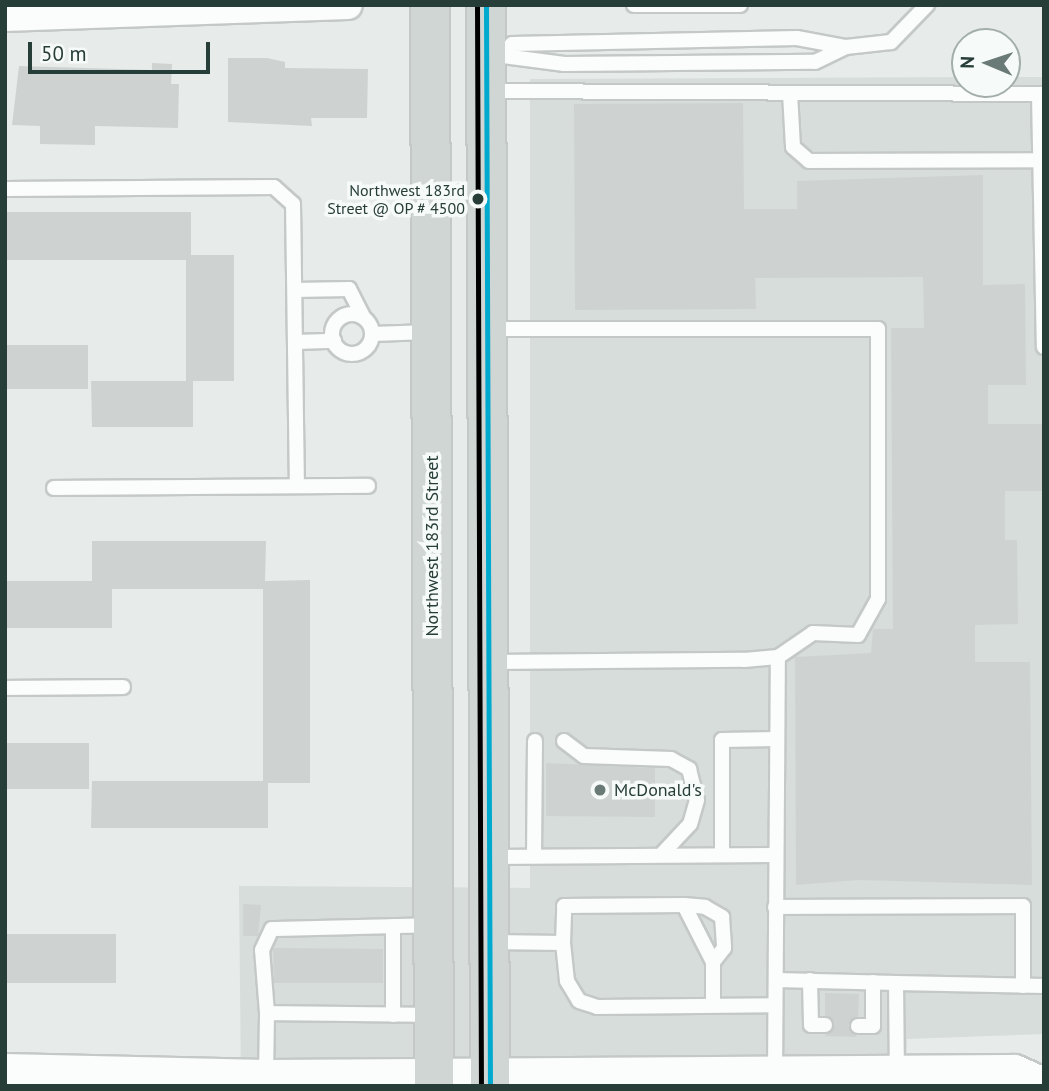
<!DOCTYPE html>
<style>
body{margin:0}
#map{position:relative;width:1049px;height:1091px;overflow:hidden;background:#e7ecea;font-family:"PT Sans",sans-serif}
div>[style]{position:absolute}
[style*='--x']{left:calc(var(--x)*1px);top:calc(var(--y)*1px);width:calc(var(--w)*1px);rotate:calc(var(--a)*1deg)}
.built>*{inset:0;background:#d6ddda}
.building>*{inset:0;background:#ced3d1}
.roads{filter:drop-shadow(2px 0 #c4c9c7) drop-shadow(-2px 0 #c4c9c7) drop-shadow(0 2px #c4c9c7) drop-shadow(0 -2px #c4c9c7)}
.lane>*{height:14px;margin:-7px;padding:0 7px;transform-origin:7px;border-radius:7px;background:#fbfcfc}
.lane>.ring{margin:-7px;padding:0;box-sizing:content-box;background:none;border:14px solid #fbfcfc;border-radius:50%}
.street>*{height:28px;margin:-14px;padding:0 14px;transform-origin:14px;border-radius:14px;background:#fbfcfc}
.secondary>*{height:38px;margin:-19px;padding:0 19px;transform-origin:19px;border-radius:19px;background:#fbfcfc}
.primary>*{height:38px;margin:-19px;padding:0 19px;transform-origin:19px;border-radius:19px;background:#d0d6d4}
.bus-1>*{height:5px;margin:-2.5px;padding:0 2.5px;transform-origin:2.5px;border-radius:2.5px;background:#00a9ce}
.bus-2>*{height:5px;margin:-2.5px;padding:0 2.5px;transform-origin:2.5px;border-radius:2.5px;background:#000}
.dots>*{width:19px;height:19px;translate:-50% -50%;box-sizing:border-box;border:4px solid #f6faf8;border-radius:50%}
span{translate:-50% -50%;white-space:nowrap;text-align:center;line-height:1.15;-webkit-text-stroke:7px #f6faf8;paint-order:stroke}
.bus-label{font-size:16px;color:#273d38}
.right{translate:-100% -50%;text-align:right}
.street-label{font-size:18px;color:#273d38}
.poi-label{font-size:18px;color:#273d38}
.left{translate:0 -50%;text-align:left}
.frame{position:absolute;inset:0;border:7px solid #273d38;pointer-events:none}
.north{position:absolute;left:951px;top:28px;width:70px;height:70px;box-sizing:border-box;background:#f6faf8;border:2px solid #a3aeab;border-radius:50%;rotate:272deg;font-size:19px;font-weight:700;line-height:28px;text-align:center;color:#273d38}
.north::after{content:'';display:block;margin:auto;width:24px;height:32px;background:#6a7a76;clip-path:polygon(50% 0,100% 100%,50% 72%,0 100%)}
.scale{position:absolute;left:28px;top:42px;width:182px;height:32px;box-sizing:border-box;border:4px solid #273d38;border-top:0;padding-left:9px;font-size:21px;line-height:24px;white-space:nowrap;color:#273d38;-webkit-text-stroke:5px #f6faf8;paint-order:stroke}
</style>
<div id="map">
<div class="built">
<div style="clip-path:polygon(965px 77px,965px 84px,1007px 84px,1007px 77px,1044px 77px,1044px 1034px,907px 1039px,906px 1086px,241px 1086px,239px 886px,530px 888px,530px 79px)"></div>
</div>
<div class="building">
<div style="clip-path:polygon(228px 58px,267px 58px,285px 62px,285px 68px,368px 69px,367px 118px,311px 118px,312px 126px,228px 122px)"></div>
<div style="clip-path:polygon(152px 63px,172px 64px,171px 84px,179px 84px,178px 128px,95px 126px,95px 145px,40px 144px,40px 126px,12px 125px,19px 66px,152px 70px)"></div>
<div style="clip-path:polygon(743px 103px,744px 209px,797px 209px,797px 181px,983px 175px,983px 285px,1025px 284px,1026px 385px,988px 385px,988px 424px,1044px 424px,1044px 491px,1005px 491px,1005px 540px,1017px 540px,1018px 624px,975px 625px,975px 662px,1030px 662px,1032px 885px,858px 880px,796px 885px,795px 657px,871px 653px,873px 629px,893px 629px,891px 328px,924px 328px,923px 277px,755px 278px,756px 309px,575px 310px,574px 104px)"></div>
<div style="clip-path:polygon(5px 212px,191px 212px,191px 255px,234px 255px,234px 381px,186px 381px,186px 260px,5px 260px)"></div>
<div style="clip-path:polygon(5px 345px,88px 345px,88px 389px,5px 389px)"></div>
<div style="clip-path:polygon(91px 381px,193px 381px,193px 427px,92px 427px)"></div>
<div style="clip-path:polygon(92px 541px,266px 541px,265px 581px,310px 580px,310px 783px,268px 783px,268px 828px,91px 828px,92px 781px,263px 781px,263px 589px,112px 589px,112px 628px,5px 628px,5px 581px,92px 581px)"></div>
<div style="clip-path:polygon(5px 743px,89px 743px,89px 789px,5px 789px)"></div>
<div style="clip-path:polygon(546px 763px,655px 768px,655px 817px,546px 816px)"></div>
<div style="clip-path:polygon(243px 904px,261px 905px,258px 936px,243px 936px)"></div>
<div style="clip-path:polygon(5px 934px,116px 934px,116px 983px,5px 983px)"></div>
<div style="clip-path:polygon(273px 948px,383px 949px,383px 983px,274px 983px)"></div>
<div style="clip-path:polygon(825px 993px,859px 994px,858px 1016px,848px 1025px,857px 1037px,825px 1036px,835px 1024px,825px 1015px)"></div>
</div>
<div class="roads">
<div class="lane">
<div style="--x:634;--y:5;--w:106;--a:0"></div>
<div style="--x:505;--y:53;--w:11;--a:-52"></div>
<div style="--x:512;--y:44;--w:285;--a:-1.2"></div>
<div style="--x:797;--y:38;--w:50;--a:10.4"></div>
<div style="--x:488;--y:54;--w:77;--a:7.5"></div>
<div style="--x:564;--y:64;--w:251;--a:-0.5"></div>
<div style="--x:815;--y:62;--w:34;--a:-26"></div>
<div style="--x:846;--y:47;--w:45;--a:-6.3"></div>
<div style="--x:891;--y:42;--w:52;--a:-45.8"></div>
<div style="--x:489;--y:91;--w:555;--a:0.31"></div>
<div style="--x:790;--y:93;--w:54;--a:86.8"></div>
<div style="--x:793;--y:147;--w:21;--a:41"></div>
<div style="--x:809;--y:161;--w:231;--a:-0.2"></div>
<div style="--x:1039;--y:94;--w:253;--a:88.9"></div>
<div style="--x:5;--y:189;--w:269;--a:-0.4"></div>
<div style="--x:274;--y:187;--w:25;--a:42"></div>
<div style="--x:293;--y:204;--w:282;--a:89.2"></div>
<div style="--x:295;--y:290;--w:54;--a:-1.1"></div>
<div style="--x:349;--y:289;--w:31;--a:63"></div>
<div class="ring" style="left:332px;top:314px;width:26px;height:26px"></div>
<div style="--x:372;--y:334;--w:58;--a:-2"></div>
<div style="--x:296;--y:342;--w:38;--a:-2"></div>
<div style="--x:54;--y:488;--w:314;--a:-0.4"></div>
<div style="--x:490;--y:662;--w:254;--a:-0.5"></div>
<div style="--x:744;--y:660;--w:34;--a:-5"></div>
<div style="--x:778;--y:657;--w:42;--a:-34.4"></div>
<div style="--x:813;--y:633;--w:45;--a:2.5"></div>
<div style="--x:858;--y:635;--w:41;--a:-60.9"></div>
<div style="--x:878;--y:599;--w:270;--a:-90"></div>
<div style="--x:878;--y:329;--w:388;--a:180"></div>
<div style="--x:5;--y:688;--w:118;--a:-0.5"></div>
<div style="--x:564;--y:741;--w:25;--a:37"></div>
<div style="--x:584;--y:756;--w:87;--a:2"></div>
<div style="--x:671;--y:759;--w:21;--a:29"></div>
<div style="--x:689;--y:769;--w:32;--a:76"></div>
<div style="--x:697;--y:800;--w:25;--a:106"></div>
<div style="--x:690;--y:824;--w:42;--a:133.1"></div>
<div style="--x:722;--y:855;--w:115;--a:-90"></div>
<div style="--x:722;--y:740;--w:54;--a:-1.1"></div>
<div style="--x:534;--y:856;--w:115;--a:-89.5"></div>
<div style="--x:492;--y:857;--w:282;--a:-0.4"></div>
<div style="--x:684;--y:905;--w:21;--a:5"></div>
<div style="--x:705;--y:907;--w:20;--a:30"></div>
<div style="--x:722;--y:917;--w:31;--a:86"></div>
<div style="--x:724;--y:948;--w:18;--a:128"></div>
<div style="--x:775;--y:907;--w:248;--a:-0.2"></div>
<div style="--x:1023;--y:906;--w:80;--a:90"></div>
<div style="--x:491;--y:942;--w:72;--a:0.8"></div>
<div style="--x:563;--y:943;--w:38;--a:84"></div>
<div style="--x:567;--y:981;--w:23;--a:59"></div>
<div style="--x:579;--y:1001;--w:19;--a:18"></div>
<div style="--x:597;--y:1007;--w:178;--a:-0.6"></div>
<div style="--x:563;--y:943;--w:37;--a:-88"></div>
<div style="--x:564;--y:906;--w:120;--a:-0.5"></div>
<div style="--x:684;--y:905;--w:64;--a:63"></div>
<div style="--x:713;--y:962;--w:43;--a:90"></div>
<div style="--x:776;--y:980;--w:120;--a:1.4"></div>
<div style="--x:896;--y:983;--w:91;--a:89.4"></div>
<div style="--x:810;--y:980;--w:45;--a:88.7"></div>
<div style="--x:811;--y:1025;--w:14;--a:0"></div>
<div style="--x:896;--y:983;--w:148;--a:1.2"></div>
<div style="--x:267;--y:1013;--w:63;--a:-94.5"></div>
<div style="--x:262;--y:950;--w:23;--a:-65"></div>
<div style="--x:272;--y:929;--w:161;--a:-1.4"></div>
<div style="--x:393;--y:1015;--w:89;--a:-90"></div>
<div style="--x:858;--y:1026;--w:15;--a:0"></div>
<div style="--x:873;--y:1026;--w:44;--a:-90"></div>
<div style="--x:775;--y:1073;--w:416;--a:-89.6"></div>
<div style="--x:266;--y:1078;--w:65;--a:-89.1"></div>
<div style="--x:267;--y:1013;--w:166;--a:0.7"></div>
</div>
<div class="street">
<div style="--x:5;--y:17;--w:343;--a:-2"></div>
</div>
<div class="secondary">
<div style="--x:5;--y:1073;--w:261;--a:1.3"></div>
<div style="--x:266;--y:1079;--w:748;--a:-0.38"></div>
<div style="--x:1014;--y:1074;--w:30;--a:24"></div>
</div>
<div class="primary">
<div style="--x:430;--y:5;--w:1081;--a:89.79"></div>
<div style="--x:486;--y:5;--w:1081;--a:89.79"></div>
</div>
</div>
<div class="bus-1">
<div style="--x:486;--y:5;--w:1081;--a:89.79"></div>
</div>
<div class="bus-2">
<div style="--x:477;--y:5;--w:1081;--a:89.79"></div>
</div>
<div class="dots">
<div style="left:478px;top:199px;background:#273d38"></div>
<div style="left:600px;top:790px;background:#6a7a76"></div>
</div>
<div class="bus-label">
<span class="right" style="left:465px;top:199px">Northwest 183rd<br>Street @ OP # 4500</span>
</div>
<div class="street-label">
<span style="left:432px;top:546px;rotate:-90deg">Northwest 183rd Street</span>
</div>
<div class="poi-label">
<span class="left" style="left:614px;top:790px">McDonald's</span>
</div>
<div class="frame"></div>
<div class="north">N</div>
<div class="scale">50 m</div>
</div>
